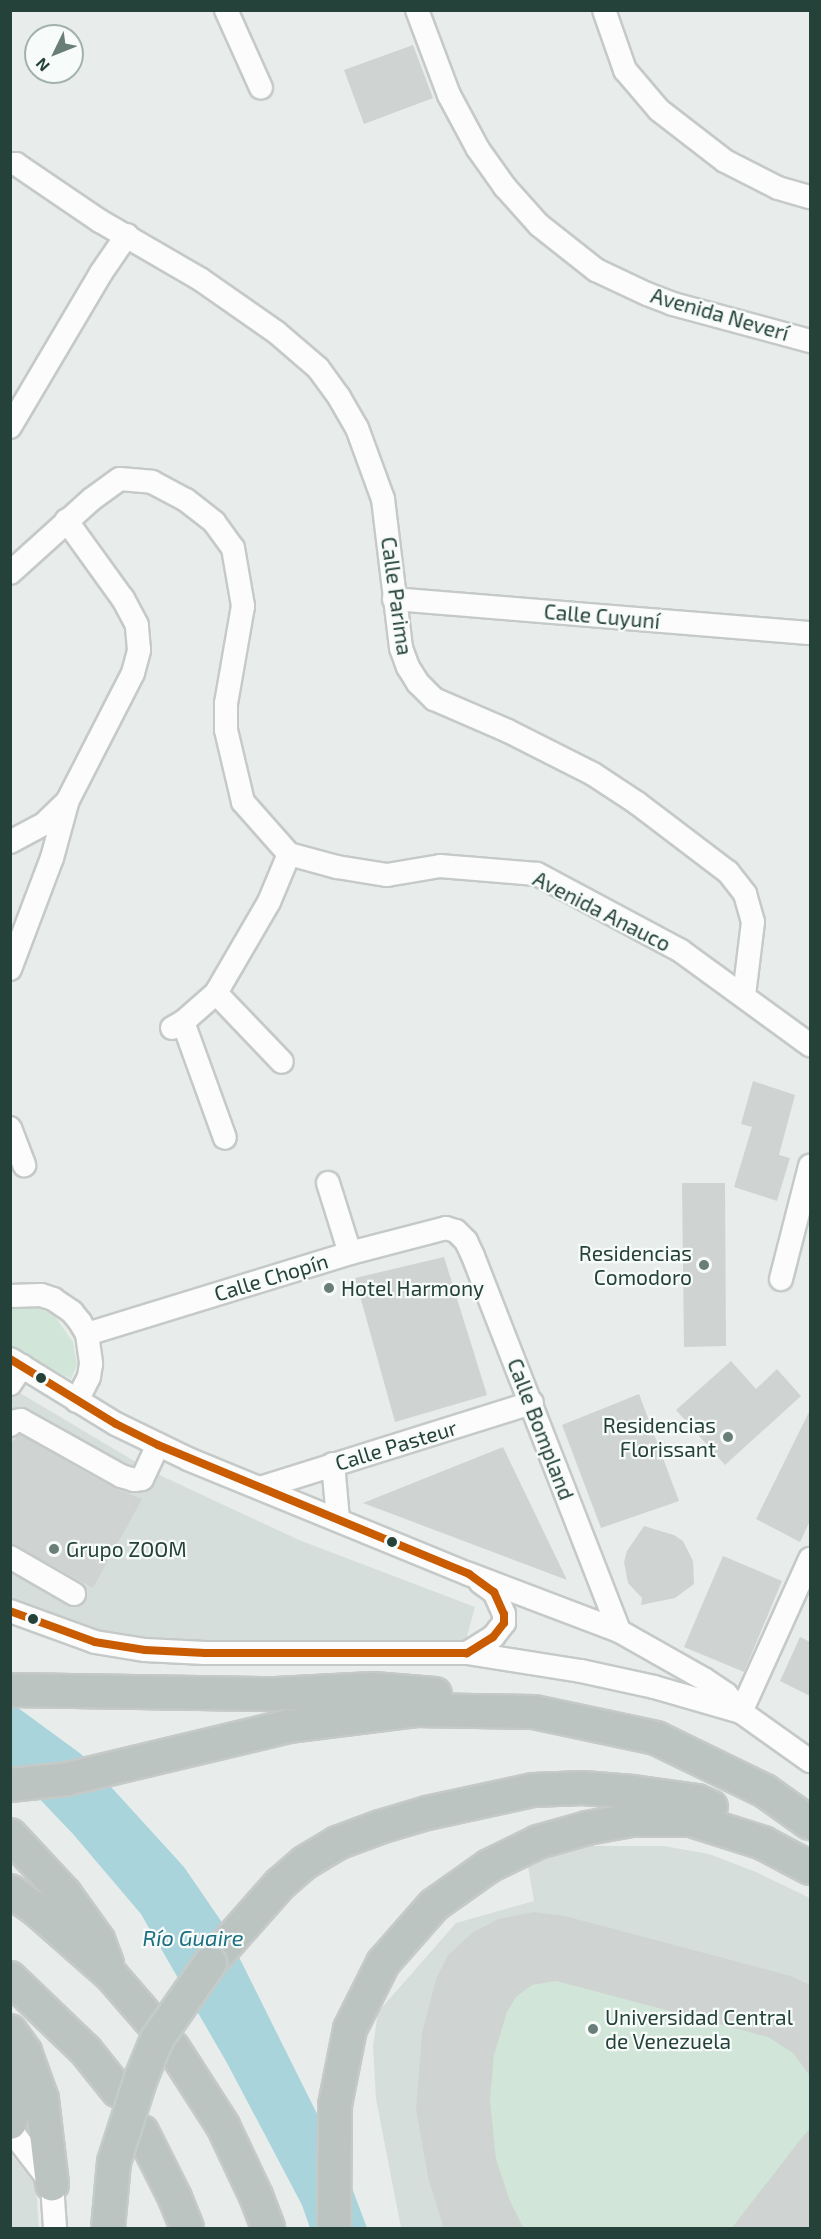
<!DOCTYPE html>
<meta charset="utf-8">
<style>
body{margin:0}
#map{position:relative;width:821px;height:2239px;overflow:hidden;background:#e8edeb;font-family:"Exo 2",sans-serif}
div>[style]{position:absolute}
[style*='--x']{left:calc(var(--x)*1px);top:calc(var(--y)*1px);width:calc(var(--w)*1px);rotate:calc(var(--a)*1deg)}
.built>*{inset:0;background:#d6dedb}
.green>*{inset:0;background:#d1e6d8}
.water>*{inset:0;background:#a9d4db}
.building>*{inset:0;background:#cfd4d2}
.roads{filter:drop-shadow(2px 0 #c5cac8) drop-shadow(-2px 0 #c5cac8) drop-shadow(0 2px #c5cac8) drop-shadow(0 -2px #c5cac8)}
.minor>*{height:22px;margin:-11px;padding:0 11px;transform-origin:11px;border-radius:11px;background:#fcfcfc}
.highway>*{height:32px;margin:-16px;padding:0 16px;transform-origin:16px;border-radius:16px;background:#bcc4c2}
.bridges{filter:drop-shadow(2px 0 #c3ccc9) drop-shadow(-2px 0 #c3ccc9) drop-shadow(0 2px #c3ccc9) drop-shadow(0 -2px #c3ccc9)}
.highway-bridge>*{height:32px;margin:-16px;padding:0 16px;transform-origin:16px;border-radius:16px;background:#bcc4c2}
.bus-1>*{height:8px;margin:-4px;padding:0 4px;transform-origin:4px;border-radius:4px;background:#c95b00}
.dots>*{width:16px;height:16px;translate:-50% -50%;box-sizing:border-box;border:3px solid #f7fbf9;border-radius:50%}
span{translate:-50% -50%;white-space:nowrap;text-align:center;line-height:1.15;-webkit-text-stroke:4.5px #f7fbf9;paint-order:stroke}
.street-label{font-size:21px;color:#24423a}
.poi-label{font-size:21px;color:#24423a}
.right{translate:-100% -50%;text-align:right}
.left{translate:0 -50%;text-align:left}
.water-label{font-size:22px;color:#1c6f80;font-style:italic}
.frame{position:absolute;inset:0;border:12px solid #24423a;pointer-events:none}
.north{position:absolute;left:24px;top:24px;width:60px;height:60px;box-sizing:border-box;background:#f7fbf9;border:2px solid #a3b1ad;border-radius:50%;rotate:227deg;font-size:16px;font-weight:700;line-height:24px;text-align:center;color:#24423a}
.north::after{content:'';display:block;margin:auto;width:21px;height:27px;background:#697e78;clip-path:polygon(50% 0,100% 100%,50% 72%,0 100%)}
</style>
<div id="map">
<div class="built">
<div style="clip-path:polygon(10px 1387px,151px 1471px,299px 1540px,475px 1607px,462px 1655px,141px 1651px,11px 1609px)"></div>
<div style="clip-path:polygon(591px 1846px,664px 1846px,709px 1854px,756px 1872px,810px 1898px,810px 2228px,401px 2228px,376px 2099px,373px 2046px,378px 2012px,456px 1923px,534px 1901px,525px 1850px)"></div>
<div style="clip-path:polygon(11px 2154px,36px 2186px,39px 2228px,11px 2228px)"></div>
</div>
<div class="green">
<div style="clip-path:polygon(24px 1301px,54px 1315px,73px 1342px,77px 1365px,71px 1379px,11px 1346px,10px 1302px)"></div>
<div style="clip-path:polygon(534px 1912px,565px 1916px,791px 1976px,810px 1985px,810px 2228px,444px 2228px,428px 2178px,416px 2109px,422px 2033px,436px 1979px,448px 1955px,472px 1933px,498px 1919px)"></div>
</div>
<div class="water">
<div style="clip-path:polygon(10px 1702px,81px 1754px,184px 1867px,221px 1921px,346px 2172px,367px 2228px,310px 2228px,302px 2205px,227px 2063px,141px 1914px,73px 1834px,11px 1769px)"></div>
</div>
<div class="building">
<div style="clip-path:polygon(413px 45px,433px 98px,364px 124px,344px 70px)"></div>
<div style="clip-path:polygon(753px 1081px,795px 1095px,779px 1155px,790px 1158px,777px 1201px,734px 1187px,752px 1127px,741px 1124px)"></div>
<div style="clip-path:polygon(682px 1183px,725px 1183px,726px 1346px,684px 1347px)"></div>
<div style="clip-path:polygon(444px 1257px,487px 1395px,395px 1422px,355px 1278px)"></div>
<div style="clip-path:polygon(731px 1361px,756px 1389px,777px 1369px,801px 1396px,725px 1465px,676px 1410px)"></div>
<div style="clip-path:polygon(639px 1394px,679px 1501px,601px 1528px,562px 1425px)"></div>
<div style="clip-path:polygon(810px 1410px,810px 1521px,800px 1542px,756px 1519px)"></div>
<div style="clip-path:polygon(19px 1434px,114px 1488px,142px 1499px,93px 1588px,10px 1542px,10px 1445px)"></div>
<div style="clip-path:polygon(503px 1447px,567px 1580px,363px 1503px)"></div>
<div style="clip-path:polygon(644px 1526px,674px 1535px,683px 1541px,693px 1561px,694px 1584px,675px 1598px,641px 1605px,642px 1598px,628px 1583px,624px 1562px,627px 1551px)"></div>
<div style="clip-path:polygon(723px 1556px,782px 1581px,744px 1672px,684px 1647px)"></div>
<div style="clip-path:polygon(800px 1637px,810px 1642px,810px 1696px,780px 1681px)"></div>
<div style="clip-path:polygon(534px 1912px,565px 1916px,791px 1976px,810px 1985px,810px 2076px,793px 2053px,768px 2037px,556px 1981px,532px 1985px,516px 1997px,507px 2012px,494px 2055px,490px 2100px,496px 2159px,510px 2201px,524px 2229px,444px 2229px,428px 2178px,416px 2109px,422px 2033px,436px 1979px,448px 1955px,472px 1933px,498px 1919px)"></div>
<div style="clip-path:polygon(810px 2128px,810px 2229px,731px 2229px,796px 2145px)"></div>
</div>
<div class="roads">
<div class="minor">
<div style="--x:226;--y:10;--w:85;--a:65.8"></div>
<div style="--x:417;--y:10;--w:91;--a:69.4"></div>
<div style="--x:449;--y:95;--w:61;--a:61.8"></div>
<div style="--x:478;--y:149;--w:47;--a:54.6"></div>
<div style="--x:505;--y:187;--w:51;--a:48.2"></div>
<div style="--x:539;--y:225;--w:73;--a:38.3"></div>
<div style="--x:596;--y:270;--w:56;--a:25.2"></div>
<div style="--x:647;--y:294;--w:28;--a:21"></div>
<div style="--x:673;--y:304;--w:142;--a:15.1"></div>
<div style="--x:604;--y:10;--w:64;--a:70.7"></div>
<div style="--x:625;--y:70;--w:52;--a:49.6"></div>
<div style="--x:659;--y:110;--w:83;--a:37.7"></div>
<div style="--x:725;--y:161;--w:59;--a:27"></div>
<div style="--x:778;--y:188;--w:33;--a:16"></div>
<div style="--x:10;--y:164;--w:6;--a:0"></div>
<div style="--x:16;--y:164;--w:102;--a:34.2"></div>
<div style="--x:100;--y:221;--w:116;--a:30.1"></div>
<div style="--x:200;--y:279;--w:93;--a:34.9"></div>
<div style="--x:276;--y:332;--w:55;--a:40.6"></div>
<div style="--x:318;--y:368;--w:36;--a:54"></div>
<div style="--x:339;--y:397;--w:36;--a:60"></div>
<div style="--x:357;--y:428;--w:76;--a:69.9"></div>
<div style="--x:383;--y:499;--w:150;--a:83.1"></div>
<div style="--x:401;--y:648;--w:20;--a:70"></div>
<div style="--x:408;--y:667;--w:19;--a:58"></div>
<div style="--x:418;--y:683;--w:23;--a:45"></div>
<div style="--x:434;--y:699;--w:81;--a:23.4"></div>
<div style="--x:508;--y:731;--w:95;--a:26.8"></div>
<div style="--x:593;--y:774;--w:53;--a:33.4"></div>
<div style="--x:637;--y:803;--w:114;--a:37.2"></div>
<div style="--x:728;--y:872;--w:28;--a:52"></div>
<div style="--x:745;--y:894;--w:29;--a:74"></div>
<div style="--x:753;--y:922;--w:74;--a:97"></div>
<div style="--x:10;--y:427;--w:179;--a:-59.4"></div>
<div style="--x:101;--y:273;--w:46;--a:-55.6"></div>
<div style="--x:10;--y:573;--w:110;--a:-42.1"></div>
<div style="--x:92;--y:499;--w:34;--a:-36"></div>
<div style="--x:120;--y:479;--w:32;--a:5"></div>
<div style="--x:152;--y:482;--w:38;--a:28"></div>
<div style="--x:186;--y:500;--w:36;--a:38"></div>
<div style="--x:214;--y:522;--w:32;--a:54"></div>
<div style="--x:233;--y:548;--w:59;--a:80.2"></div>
<div style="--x:243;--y:606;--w:98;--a:99.9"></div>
<div style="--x:226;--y:703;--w:27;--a:90"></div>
<div style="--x:226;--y:730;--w:74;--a:76.7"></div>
<div style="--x:243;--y:802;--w:69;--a:48.5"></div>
<div style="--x:289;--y:854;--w:50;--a:15.2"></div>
<div style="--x:337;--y:867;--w:51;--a:9.1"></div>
<div style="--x:387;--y:875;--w:54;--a:-9.6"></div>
<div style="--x:440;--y:866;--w:97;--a:4.7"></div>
<div style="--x:537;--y:874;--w:163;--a:28.1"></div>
<div style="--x:681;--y:951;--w:160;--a:36.1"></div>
<div style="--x:394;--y:599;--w:417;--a:4.7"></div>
<div style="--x:10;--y:842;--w:38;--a:-28"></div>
<div style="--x:44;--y:824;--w:32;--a:-44"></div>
<div style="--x:67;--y:802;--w:145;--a:-62.9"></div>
<div style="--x:133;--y:673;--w:24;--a:-75"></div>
<div style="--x:139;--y:650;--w:25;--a:-95"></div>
<div style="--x:137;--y:625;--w:30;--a:-118"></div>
<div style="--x:123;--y:599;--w:97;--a:-125.8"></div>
<div style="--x:10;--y:969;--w:119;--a:-69.3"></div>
<div style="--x:52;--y:858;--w:57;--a:-74.7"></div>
<div style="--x:216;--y:993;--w:95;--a:46.3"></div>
<div style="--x:183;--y:1022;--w:123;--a:70.1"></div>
<div style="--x:172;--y:1028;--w:13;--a:-29"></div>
<div style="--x:183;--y:1022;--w:44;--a:-41.3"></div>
<div style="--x:216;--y:993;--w:105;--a:-59.8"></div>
<div style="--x:269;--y:902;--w:52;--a:-67.4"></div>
<div style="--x:10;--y:1128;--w:40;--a:69"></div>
<div style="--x:328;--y:1183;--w:73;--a:72.6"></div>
<div style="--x:781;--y:1279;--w:117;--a:-75.6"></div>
<div style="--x:10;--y:1296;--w:31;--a:-2"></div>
<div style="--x:41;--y:1295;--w:13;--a:18"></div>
<div style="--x:53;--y:1299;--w:23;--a:34"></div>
<div style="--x:72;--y:1312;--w:13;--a:51"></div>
<div style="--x:80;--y:1322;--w:14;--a:60"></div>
<div style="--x:87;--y:1334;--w:30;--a:82"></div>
<div style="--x:91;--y:1364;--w:13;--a:99"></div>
<div style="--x:89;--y:1377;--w:27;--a:117"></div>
<div style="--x:87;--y:1334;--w:275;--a:-17.1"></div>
<div style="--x:350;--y:1253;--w:99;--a:-14.6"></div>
<div style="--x:446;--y:1228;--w:10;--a:17"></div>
<div style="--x:456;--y:1231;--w:14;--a:45"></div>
<div style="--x:466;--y:1241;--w:17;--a:65"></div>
<div style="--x:473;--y:1256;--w:402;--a:68.7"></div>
<div style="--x:10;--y:1359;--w:124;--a:31.5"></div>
<div style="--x:116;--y:1424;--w:80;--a:25.9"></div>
<div style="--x:188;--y:1459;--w:304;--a:22.3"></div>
<div style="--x:469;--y:1574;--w:160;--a:20.8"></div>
<div style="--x:619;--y:1631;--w:98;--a:29.5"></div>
<div style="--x:704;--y:1679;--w:27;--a:34"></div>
<div style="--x:726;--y:1694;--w:23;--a:50"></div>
<div style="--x:10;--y:1384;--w:22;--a:-56"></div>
<div style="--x:10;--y:1425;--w:4;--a:-56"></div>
<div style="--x:12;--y:1422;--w:9;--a:-13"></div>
<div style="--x:21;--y:1420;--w:115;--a:29.2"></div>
<div style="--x:121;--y:1476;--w:14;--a:17"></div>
<div style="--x:134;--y:1480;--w:8;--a:-7"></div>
<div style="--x:142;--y:1479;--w:38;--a:-65"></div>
<div style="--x:333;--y:1464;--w:55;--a:84.8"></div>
<div style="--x:260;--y:1488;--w:285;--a:-17.4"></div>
<div style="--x:10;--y:1557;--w:74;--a:30"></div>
<div style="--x:10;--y:1611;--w:90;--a:20"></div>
<div style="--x:95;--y:1642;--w:51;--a:9.1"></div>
<div style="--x:145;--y:1650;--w:60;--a:2.9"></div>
<div style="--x:205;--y:1653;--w:262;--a:0"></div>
<div style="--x:467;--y:1653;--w:115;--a:9"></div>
<div style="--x:581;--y:1671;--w:75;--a:12.4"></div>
<div style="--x:654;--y:1687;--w:91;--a:16"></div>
<div style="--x:741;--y:1712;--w:85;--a:35.4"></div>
<div style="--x:467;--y:1653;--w:31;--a:-32"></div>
<div style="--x:493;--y:1637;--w:18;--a:-52"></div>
<div style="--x:504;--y:1623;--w:9;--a:-90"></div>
<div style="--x:504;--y:1614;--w:24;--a:-114"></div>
<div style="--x:494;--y:1592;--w:17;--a:-144"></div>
<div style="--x:741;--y:1712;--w:168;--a:-65.7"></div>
<div style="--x:10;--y:2129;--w:69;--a:52.6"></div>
<div style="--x:52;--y:2184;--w:44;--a:86.1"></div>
</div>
<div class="highway">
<div style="--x:10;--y:1690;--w:266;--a:0.9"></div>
<div style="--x:276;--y:1694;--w:97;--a:-3"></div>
<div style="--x:373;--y:1689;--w:62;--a:4.6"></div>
<div style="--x:10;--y:1785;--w:57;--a:-6"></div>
<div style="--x:67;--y:1779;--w:229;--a:-13.4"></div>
<div style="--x:290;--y:1726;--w:127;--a:-7.2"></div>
<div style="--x:416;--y:1710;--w:118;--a:1"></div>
<div style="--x:534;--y:1712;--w:125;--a:12"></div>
<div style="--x:656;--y:1738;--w:121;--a:25.9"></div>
<div style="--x:765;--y:1791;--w:55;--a:35.4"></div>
<div style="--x:10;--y:1835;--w:81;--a:47"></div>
<div style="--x:65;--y:1894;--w:57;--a:54.3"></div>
<div style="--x:98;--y:1940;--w:25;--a:69"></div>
<div style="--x:10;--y:1891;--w:33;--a:35"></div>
<div style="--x:37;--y:1910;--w:98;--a:41.3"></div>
<div style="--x:111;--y:1975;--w:60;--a:49.1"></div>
<div style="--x:210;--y:1963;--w:106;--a:-48.5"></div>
<div style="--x:280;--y:1884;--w:32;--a:-41"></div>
<div style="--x:304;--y:1863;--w:39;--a:-31"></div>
<div style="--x:337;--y:1843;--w:46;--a:-20.4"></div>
<div style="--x:380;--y:1827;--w:49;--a:-16.6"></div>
<div style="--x:427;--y:1813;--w:108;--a:-12.2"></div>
<div style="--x:533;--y:1790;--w:50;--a:-2.3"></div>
<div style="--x:583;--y:1788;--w:50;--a:4.6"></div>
<div style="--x:633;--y:1792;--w:65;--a:8"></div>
<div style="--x:697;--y:1801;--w:15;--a:23"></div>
<div style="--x:10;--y:1978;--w:105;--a:43.8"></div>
<div style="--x:86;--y:2051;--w:51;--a:51.3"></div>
<div style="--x:10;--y:2031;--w:26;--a:54"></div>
<div style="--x:25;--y:2052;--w:50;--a:70.1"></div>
<div style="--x:42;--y:2099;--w:86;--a:83.3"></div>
<div style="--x:173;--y:2048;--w:93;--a:57.3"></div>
<div style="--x:223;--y:2126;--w:77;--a:64.8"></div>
<div style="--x:256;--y:2196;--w:34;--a:69"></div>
<div style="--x:10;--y:2123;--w:32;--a:-72"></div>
<div style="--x:20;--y:2093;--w:37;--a:-96"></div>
<div style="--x:142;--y:2132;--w:74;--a:63.4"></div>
<div style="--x:175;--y:2198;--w:32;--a:68"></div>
<div style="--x:334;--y:2228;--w:123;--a:-89.5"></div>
<div style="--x:335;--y:2105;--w:77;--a:-78.8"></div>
<div style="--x:350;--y:2029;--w:74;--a:-63.4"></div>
<div style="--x:383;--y:1963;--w:77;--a:-48.7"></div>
<div style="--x:434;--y:1905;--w:67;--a:-35.3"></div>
<div style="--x:489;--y:1866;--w:55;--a:-26.1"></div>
<div style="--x:538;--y:1842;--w:51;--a:-15.9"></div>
<div style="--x:587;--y:1828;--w:45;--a:-10.3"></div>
<div style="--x:631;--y:1820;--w:60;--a:0"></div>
<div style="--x:691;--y:1820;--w:76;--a:17.7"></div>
<div style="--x:763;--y:1843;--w:53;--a:28"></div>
</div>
</div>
<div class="bridges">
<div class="highway-bridge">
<div style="--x:108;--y:2228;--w:66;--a:-84.8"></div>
<div style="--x:114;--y:2162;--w:88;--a:-72.2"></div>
<div style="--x:141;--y:2078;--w:42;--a:-67.7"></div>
<div style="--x:157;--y:2039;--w:93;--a:-55.1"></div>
</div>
</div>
<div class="bus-1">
<div style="--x:10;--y:1359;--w:124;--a:31.5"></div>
<div style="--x:116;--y:1424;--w:47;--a:26.6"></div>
<div style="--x:158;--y:1445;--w:337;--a:22.5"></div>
<div style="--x:469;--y:1574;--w:31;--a:36"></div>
<div style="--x:494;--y:1592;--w:24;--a:66"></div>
<div style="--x:504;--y:1614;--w:9;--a:90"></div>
<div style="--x:504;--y:1623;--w:18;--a:128"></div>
<div style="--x:493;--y:1637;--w:31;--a:148"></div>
<div style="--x:467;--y:1653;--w:262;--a:180"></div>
<div style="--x:205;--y:1653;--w:60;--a:-177.1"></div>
<div style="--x:145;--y:1650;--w:51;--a:-170.9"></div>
<div style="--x:95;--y:1642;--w:90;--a:-160"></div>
</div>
<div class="dots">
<div style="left:704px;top:1265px;background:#697e78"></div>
<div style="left:329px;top:1288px;background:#697e78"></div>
<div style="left:41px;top:1378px;background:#24423a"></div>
<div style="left:728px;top:1437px;background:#697e78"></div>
<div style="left:392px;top:1542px;background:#24423a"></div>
<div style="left:54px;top:1549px;background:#697e78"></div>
<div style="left:33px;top:1619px;background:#24423a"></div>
<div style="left:593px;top:2029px;background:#697e78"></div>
</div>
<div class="street-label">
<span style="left:720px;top:314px;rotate:16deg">Avenida Neverí</span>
<span style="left:397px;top:596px;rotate:82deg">Calle Parima</span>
<span style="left:602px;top:616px;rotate:5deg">Calle Cuyuní</span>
<span style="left:602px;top:911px;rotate:27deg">Avenida Anauco</span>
<span style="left:271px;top:1277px;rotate:-17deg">Calle Chopín</span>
<span style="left:541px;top:1429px;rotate:69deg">Calle Bompland</span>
<span style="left:396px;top:1445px;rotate:-17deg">Calle Pasteur</span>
</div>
<div class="poi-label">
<span class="right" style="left:692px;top:1265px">Residencias<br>Comodoro</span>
<span class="left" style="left:341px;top:1288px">Hotel Harmony</span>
<span class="right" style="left:716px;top:1437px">Residencias<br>Florissant</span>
<span class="left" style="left:66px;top:1549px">Grupo ZOOM</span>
<span class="left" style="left:605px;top:2029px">Universidad Central<br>de Venezuela</span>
</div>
<div class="water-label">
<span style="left:193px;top:1938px">Río Guaire</span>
</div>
<div class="frame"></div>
<div class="north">N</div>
</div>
